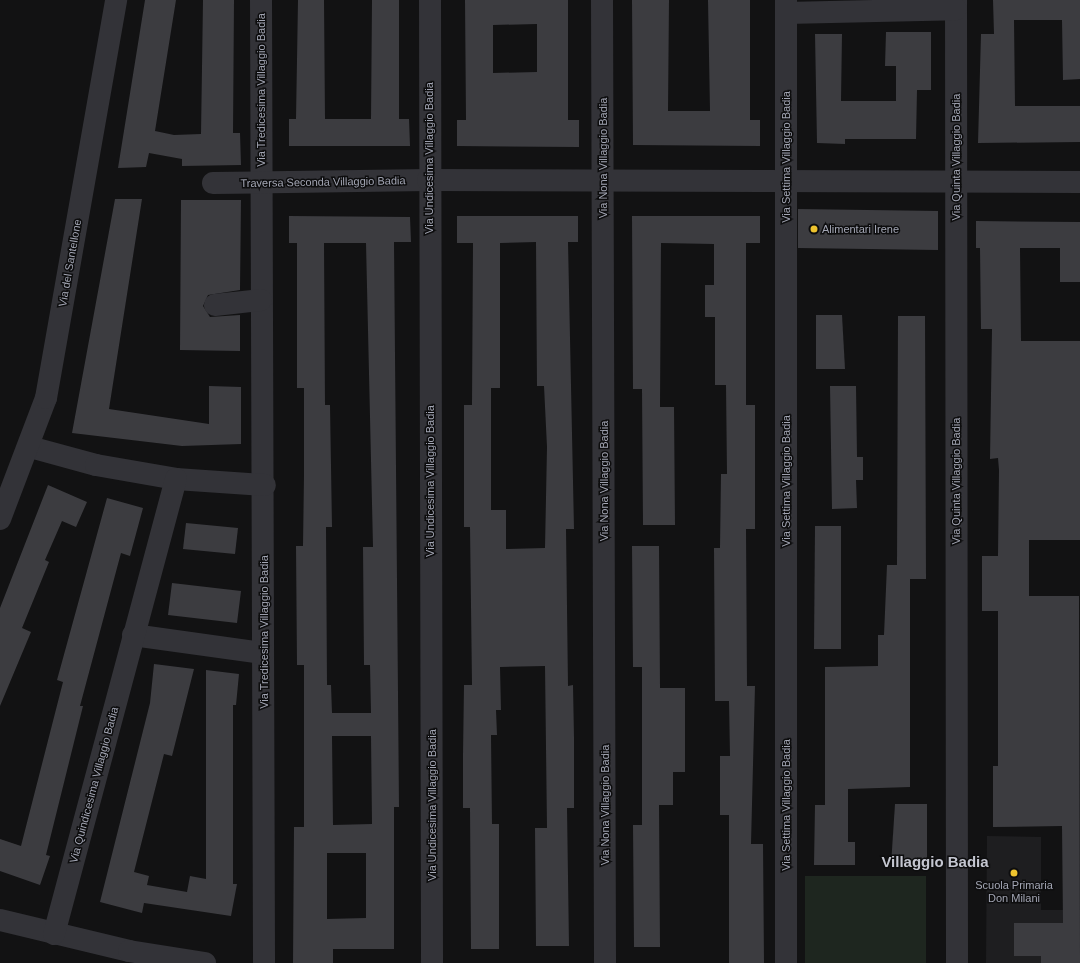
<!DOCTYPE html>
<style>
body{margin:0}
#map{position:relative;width:1080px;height:963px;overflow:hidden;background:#121213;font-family:Helvetica,sans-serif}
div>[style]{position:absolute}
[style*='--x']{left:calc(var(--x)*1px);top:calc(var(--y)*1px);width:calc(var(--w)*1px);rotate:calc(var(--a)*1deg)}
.built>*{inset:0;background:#1e1e20}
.green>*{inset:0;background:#1e261f}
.building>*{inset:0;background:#3c3c40}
.street>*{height:22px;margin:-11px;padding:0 11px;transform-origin:11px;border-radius:11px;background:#333338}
.dots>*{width:11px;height:11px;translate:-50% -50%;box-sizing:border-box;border:2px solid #0d0d0e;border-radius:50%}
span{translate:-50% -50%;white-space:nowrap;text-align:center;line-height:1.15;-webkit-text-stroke:3px #0d0d0e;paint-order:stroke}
.street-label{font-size:11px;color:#a3a6b4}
.poi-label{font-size:11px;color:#a3a6b4}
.left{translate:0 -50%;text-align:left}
.district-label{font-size:15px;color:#c4c6d0;font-weight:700}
</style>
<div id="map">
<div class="built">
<div style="clip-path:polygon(987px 836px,1041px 837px,1041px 910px,1080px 910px,1080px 963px,986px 963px)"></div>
</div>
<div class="green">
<div style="clip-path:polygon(805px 876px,926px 876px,926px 963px,805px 963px)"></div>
</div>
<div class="building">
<div style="clip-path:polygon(145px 0,176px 0,155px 131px,174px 135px,201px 134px,203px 0,234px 0,233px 133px,240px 133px,241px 165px,182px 166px,182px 159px,149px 153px,146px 167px,118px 168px)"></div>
<div style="clip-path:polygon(298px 0,324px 0,325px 119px,371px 119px,372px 0,399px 0,399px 119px,409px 119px,410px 146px,289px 146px,289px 119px,296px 119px)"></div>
<div style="clip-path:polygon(evenodd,465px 0,568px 0,568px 120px,579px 120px,579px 147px,457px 146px,457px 120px,466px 120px,465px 0,537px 24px,537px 72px,493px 73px,493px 25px,537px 24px)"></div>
<div style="clip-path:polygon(632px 0,669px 0,668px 111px,710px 111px,708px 0,750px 0,750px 120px,760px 120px,760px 146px,633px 145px)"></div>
<div style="clip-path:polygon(993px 0,1080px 0,1080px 79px,1063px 80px,1062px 20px,1014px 20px,1015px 106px,1080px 106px,1080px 142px,978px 143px,981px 34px,994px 34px)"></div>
<div style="clip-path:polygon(886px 32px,931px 32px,931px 90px,917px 90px,916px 139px,845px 139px,845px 144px,817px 143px,815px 34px,842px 34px,841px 101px,896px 101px,896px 66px,885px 66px)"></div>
<div style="clip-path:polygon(115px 199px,142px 199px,109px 409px,209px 424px,209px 386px,241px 387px,241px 444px,182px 446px,72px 433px)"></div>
<div style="clip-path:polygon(181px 200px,241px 200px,240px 290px,208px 295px,203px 306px,210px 317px,240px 315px,240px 351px,180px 350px)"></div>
<div style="clip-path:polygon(798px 209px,938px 211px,938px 250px,798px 248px)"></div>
<div style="clip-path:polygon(evenodd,289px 216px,410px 217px,411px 242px,394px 242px,399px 807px,394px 807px,394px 949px,333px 949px,333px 963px,293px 963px,294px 827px,304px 827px,304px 665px,297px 665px,296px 546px,303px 546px,304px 475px,304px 388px,297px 388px,297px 243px,289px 243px,289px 216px,324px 243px,366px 243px,373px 547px,363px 547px,364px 665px,370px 665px,371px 713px,332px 713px,331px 685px,327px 685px,326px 527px,332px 527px,330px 405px,325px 405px,324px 243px,289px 216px,332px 736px,371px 736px,372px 824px,333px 825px,332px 736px,289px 216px,327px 853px,366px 853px,366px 918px,327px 919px,327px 853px)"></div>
<div style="clip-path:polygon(evenodd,457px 216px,578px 216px,578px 242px,568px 242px,574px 529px,566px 529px,568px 686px,573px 685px,574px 738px,574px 808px,567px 808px,569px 946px,536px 946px,535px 828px,547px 828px,545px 666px,500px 667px,501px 710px,496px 710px,497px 735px,491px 735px,492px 824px,499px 824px,499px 949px,471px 949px,470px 808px,463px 808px,463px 755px,464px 685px,472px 685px,470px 527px,464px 527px,464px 405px,472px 405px,473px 243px,457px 243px,457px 216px,536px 242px,537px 386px,544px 386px,547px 447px,545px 548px,506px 549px,506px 510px,491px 510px,491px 388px,500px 388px,500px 243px,536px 242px)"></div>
<div style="clip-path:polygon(632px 216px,760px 216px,760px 243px,746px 243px,746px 405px,755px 405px,755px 529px,746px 529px,747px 686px,755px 686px,751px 844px,763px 844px,764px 963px,729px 963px,729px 815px,720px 815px,720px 756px,730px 756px,729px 701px,715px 701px,714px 548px,720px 548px,721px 474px,727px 474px,726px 385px,715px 385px,715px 317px,705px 317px,705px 285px,714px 285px,714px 244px,661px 243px,660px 407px,674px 407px,675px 525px,643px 525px,642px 389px,633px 389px)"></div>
<div style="clip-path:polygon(976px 221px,1080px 222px,1080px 282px,1060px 282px,1060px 248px,1020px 248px,1021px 341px,1080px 341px,1080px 540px,1029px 540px,1029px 596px,1079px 596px,1080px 963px,1041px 963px,1041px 956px,1014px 956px,1014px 923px,1063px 923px,1062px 826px,993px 827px,993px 766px,998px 766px,998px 611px,982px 611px,982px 556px,998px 556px,999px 470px,998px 458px,990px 459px,992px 329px,981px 329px,980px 248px,976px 248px)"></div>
<div style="clip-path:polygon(816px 315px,842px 315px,845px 369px,816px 369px)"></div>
<div style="clip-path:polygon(898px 316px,925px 316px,926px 579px,910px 579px,910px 787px,848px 789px,848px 842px,855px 842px,855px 865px,814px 865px,815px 805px,825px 805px,825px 667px,878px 666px,878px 635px,884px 635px,887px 565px,897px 565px)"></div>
<div style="clip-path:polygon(830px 386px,856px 386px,857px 457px,863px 457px,863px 480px,856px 480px,857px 508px,832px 509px)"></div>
<div style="clip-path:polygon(48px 485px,87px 502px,76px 527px,62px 521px,45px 560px,49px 562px,22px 628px,31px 632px,0 706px,0 608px)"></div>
<div style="clip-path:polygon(107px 498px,143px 508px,130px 556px,121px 553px,80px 706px,83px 706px,46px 855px,50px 856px,40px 885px,0 871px,0 839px,21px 846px,63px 682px,57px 680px)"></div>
<div style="clip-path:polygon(186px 523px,238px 528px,235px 554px,183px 549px)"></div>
<div style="clip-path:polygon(815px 526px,841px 526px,841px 649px,814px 649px)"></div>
<div style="clip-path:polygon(632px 546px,659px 546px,660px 688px,685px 688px,685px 772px,673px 772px,673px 805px,659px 805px,660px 947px,634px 947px,633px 825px,642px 825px,642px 667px,633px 667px)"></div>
<div style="clip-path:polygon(172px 583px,241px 591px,237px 623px,168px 615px)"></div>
<div style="clip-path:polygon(154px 664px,194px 669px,172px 756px,164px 754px,134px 872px,149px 876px,147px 885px,187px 892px,190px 876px,206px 879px,206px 670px,239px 674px,236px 705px,233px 705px,233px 884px,237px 884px,231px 916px,144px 903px,142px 913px,100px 902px,150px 703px)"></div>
<div style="clip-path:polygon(895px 804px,927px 804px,927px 865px,891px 865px)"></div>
</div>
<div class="street">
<div style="--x:261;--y:0;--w:963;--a:89.82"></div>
<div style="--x:430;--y:0;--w:963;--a:89.88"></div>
<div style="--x:602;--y:0;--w:963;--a:89.82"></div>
<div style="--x:956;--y:0;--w:963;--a:89.94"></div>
<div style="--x:786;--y:13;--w:170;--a:-1.3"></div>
<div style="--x:213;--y:183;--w:215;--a:-0.8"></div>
<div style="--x:428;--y:180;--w:652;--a:0.18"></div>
<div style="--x:215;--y:305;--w:46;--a:-6.2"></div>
<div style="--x:30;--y:447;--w:68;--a:15.3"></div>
<div style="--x:96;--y:465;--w:81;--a:9.9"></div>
<div style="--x:176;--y:479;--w:89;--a:3.9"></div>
<div style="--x:0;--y:519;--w:129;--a:-69.2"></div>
<div style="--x:46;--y:398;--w:404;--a:-80"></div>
<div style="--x:133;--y:635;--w:131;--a:7.9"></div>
<div style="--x:0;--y:920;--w:133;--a:13.5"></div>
<div style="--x:129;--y:951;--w:77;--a:9"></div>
<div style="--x:54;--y:934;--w:471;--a:-75"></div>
<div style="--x:786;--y:963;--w:963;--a:-90"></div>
</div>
<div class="dots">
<div style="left:814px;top:229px;background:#eec32e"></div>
<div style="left:1014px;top:873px;background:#eec32e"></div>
</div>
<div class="street-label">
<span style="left:261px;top:90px;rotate:-90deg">Via Tredicesima Villaggio Badia</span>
<span style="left:786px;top:157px;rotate:-90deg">Via Settima Villaggio Badia</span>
<span style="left:956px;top:157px;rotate:-90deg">Via Quinta Villaggio Badia</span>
<span style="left:429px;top:158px;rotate:-90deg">Via Undicesima Villaggio Badia</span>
<span style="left:603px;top:158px;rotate:-90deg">Via Nona Villaggio Badia</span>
<span style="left:323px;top:182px;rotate:-1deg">Traversa Seconda Villaggio Badia</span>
<span style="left:70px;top:263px;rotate:-80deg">Via del Santellone</span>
<span style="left:430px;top:481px;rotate:-90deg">Via Undicesima Villaggio Badia</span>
<span style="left:604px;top:481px;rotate:-90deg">Via Nona Villaggio Badia</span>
<span style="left:786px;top:481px;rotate:-90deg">Via Settima Villaggio Badia</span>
<span style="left:956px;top:481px;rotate:-90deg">Via Quinta Villaggio Badia</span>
<span style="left:264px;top:632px;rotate:-90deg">Via Tredicesima Villaggio Badia</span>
<span style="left:94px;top:785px;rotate:-75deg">Via Quindicesima Villaggio Badia</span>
<span style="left:432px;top:805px;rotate:-90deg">Via Undicesima Villaggio Badia</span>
<span style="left:605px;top:805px;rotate:-90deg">Via Nona Villaggio Badia</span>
<span style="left:786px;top:805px;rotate:-90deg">Via Settima Villaggio Badia</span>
</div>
<div class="poi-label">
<span class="left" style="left:822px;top:229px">Alimentari Irene</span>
<span style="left:1014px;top:892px">Scuola Primaria<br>Don Milani</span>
</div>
<div class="district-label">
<span style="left:935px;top:862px">Villaggio Badia</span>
</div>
</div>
